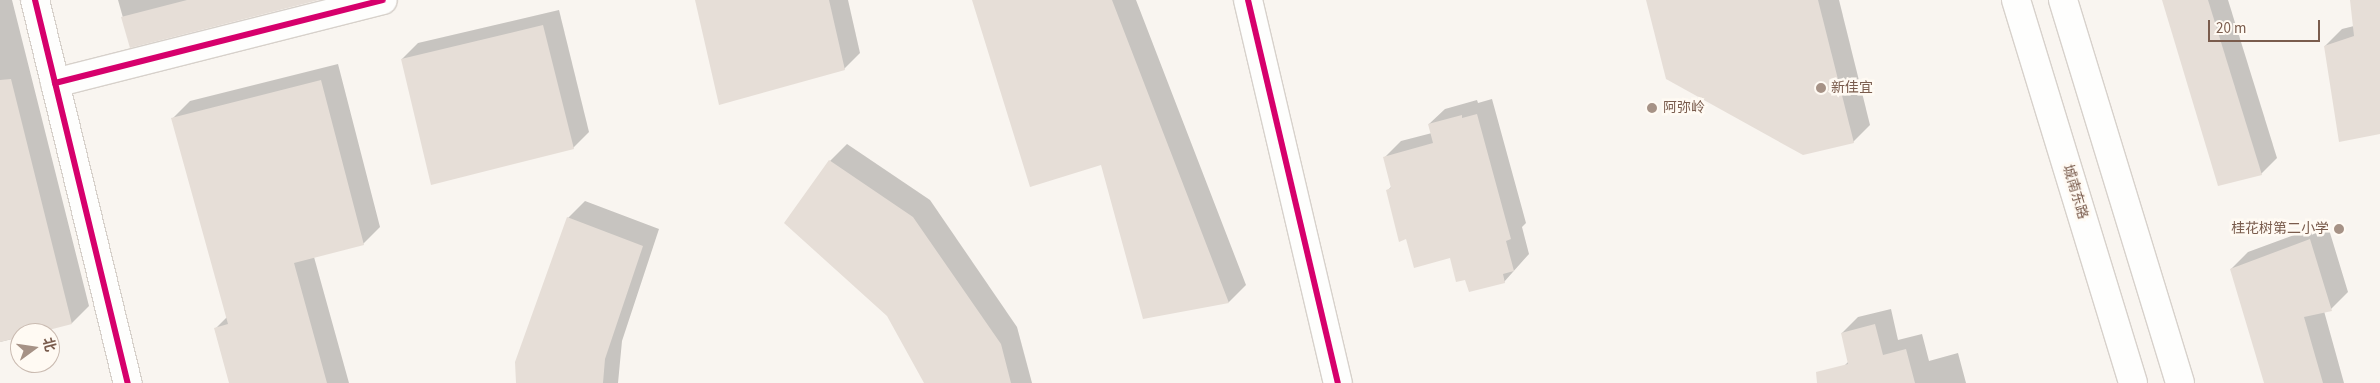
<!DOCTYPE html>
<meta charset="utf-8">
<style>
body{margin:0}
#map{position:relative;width:2380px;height:383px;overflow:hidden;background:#f9f5f0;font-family:"Source Sans 3","Noto Sans SC",sans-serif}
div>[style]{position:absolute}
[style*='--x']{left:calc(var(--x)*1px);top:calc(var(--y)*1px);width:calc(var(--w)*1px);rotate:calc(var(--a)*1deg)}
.shadow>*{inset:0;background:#0003}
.building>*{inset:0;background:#e6ded7}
.roads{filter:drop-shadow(1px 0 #d7d1cb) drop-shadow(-1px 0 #d7d1cb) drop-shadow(0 1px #d7d1cb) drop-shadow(0 -1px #d7d1cb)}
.street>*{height:28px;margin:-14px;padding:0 14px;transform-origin:14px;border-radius:14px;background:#fefefd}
.secondary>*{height:28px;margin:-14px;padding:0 14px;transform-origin:14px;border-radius:14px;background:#fefefd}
.cycleway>*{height:6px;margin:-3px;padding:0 3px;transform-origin:3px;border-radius:3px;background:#d6006c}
.dots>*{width:14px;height:14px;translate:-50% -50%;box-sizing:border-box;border:2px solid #fffaf3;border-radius:50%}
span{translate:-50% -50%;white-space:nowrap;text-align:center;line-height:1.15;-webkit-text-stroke:5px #fffaf3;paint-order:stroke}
.poi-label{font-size:14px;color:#7a5c4d}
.left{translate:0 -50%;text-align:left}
.right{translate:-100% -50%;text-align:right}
.street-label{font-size:14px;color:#7a5c4d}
.north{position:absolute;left:10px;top:323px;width:50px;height:50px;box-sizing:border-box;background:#fffaf3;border:1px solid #cabbb1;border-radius:50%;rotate:76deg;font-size:14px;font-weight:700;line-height:20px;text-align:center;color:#7a5c4d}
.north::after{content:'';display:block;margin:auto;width:18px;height:22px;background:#a69286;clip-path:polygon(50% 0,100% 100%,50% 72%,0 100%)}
.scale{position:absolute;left:2208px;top:20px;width:112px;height:22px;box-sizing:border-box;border:2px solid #7a5c4d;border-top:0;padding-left:6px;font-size:15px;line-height:18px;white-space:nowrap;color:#7a5c4d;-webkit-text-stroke:4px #fffaf3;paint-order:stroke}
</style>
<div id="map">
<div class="shadow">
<div style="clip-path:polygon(0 0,12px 0,89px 306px,72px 323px,34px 333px,20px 333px,20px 337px,0 342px)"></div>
<div style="clip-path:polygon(118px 0,314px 0,131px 46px)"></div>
<div style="clip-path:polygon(696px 0,848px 0,860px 53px,844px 69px)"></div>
<div style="clip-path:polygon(973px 0,1136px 0,1246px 285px,1229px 302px,1144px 318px,1102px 163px)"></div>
<div style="clip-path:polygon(1648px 0,1839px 0,1870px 125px,1853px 142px)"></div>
<div style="clip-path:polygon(2164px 0,2228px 0,2277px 158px,2261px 174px)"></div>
<div style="clip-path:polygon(2351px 0,2380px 0,2380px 133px,2325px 46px,2342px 29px,2354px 26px)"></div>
<div style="clip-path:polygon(559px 10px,589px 132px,573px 148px,402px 59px,418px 43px)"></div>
<div style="clip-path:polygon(338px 64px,380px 227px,363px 244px,314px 257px,349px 383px,230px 383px,215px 329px,227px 317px,173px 118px,190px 101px)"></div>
<div style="clip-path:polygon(1492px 99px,1526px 223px,1522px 227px,1529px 254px,1504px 282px,1466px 278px,1451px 257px,1407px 238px,1388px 190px,1392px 186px,1385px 157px,1401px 141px,1432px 133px,1429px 124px,1445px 109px,1477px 100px,1478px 103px)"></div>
<div style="clip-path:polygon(847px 144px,930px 200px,1017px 327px,1032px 383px,926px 383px,830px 161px)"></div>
<div style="clip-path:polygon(585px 201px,659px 229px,622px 341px,618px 383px,517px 383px,568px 218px)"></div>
<div style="clip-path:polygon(2327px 223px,2348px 292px,2331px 309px,2324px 311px,2344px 383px,2265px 383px,2231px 269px,2248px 252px)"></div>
<div style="clip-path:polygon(1891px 309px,1898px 340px,1922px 334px,1929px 361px,1958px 353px,1966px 383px,1847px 383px,1843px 367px,1849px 361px,1842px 333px,1858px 317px)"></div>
</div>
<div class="building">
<div style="clip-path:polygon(187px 0,319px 0,130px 48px,121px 17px)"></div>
<div style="clip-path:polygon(695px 0,829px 0,845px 70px,719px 105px)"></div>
<div style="clip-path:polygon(972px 0,1112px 0,1229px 303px,1143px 319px,1101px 165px,1030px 187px)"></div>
<div style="clip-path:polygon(1646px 0,1818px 0,1854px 143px,1803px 155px,1666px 79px)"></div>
<div style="clip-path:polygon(2162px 0,2208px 0,2262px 175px,2218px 186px)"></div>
<div style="clip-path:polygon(2350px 0,2380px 0,2380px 134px,2339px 142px,2324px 46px,2354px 36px)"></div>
<div style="clip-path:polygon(543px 25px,574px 149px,431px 185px,401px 59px)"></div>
<div style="clip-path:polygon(11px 79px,72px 324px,37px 333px,20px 333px,20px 337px,0 342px,0 80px)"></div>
<div style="clip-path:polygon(321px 80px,364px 245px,294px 263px,327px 383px,229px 383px,214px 328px,228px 324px,171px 118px)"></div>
<div style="clip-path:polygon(1477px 114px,1511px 239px,1506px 241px,1514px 271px,1503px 274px,1505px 283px,1469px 292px,1465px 280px,1456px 282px,1450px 258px,1414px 268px,1406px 239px,1399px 242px,1386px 190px,1391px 188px,1383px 157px,1433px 143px,1428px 124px,1462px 115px,1462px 118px)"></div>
<div style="clip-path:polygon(829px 160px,913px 217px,1001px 344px,1011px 383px,924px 383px,887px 316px,784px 223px)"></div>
<div style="clip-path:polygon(567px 217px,643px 246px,605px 359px,603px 383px,516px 383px,515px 362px)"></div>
<div style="clip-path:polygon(2310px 239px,2332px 311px,2304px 317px,2323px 383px,2264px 383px,2230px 269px)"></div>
<div style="clip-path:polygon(1875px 324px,1883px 355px,1906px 349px,1915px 383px,1817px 383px,1816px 372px,1848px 364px,1841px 333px)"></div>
</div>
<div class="roads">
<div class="street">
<div style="--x:35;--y:0;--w:394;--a:76.4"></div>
<div style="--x:1248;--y:0;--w:393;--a:76.8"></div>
<div style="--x:55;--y:83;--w:338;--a:-14.2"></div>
</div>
<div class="secondary">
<div style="--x:2016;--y:0;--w:400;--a:73"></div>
<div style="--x:2063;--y:0;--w:400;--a:73"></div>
</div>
</div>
<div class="cycleway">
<div style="--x:35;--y:0;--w:394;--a:76.4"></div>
<div style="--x:1248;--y:0;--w:393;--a:76.8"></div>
<div style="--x:55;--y:83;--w:338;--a:-14.2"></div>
</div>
<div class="dots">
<div style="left:1821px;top:88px;background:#a69286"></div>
<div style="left:1652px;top:108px;background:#a69286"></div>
<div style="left:2339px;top:229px;background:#a69286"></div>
</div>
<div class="poi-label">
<span class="left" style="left:1831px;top:88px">新佳宜</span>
<span class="left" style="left:1663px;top:108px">阿弥岭</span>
<span class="right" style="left:2329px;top:229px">桂花树第二小学</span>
</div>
<div class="street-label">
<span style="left:2075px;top:192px;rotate:73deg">城南东路</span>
</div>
<div class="north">北</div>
<div class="scale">20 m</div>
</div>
